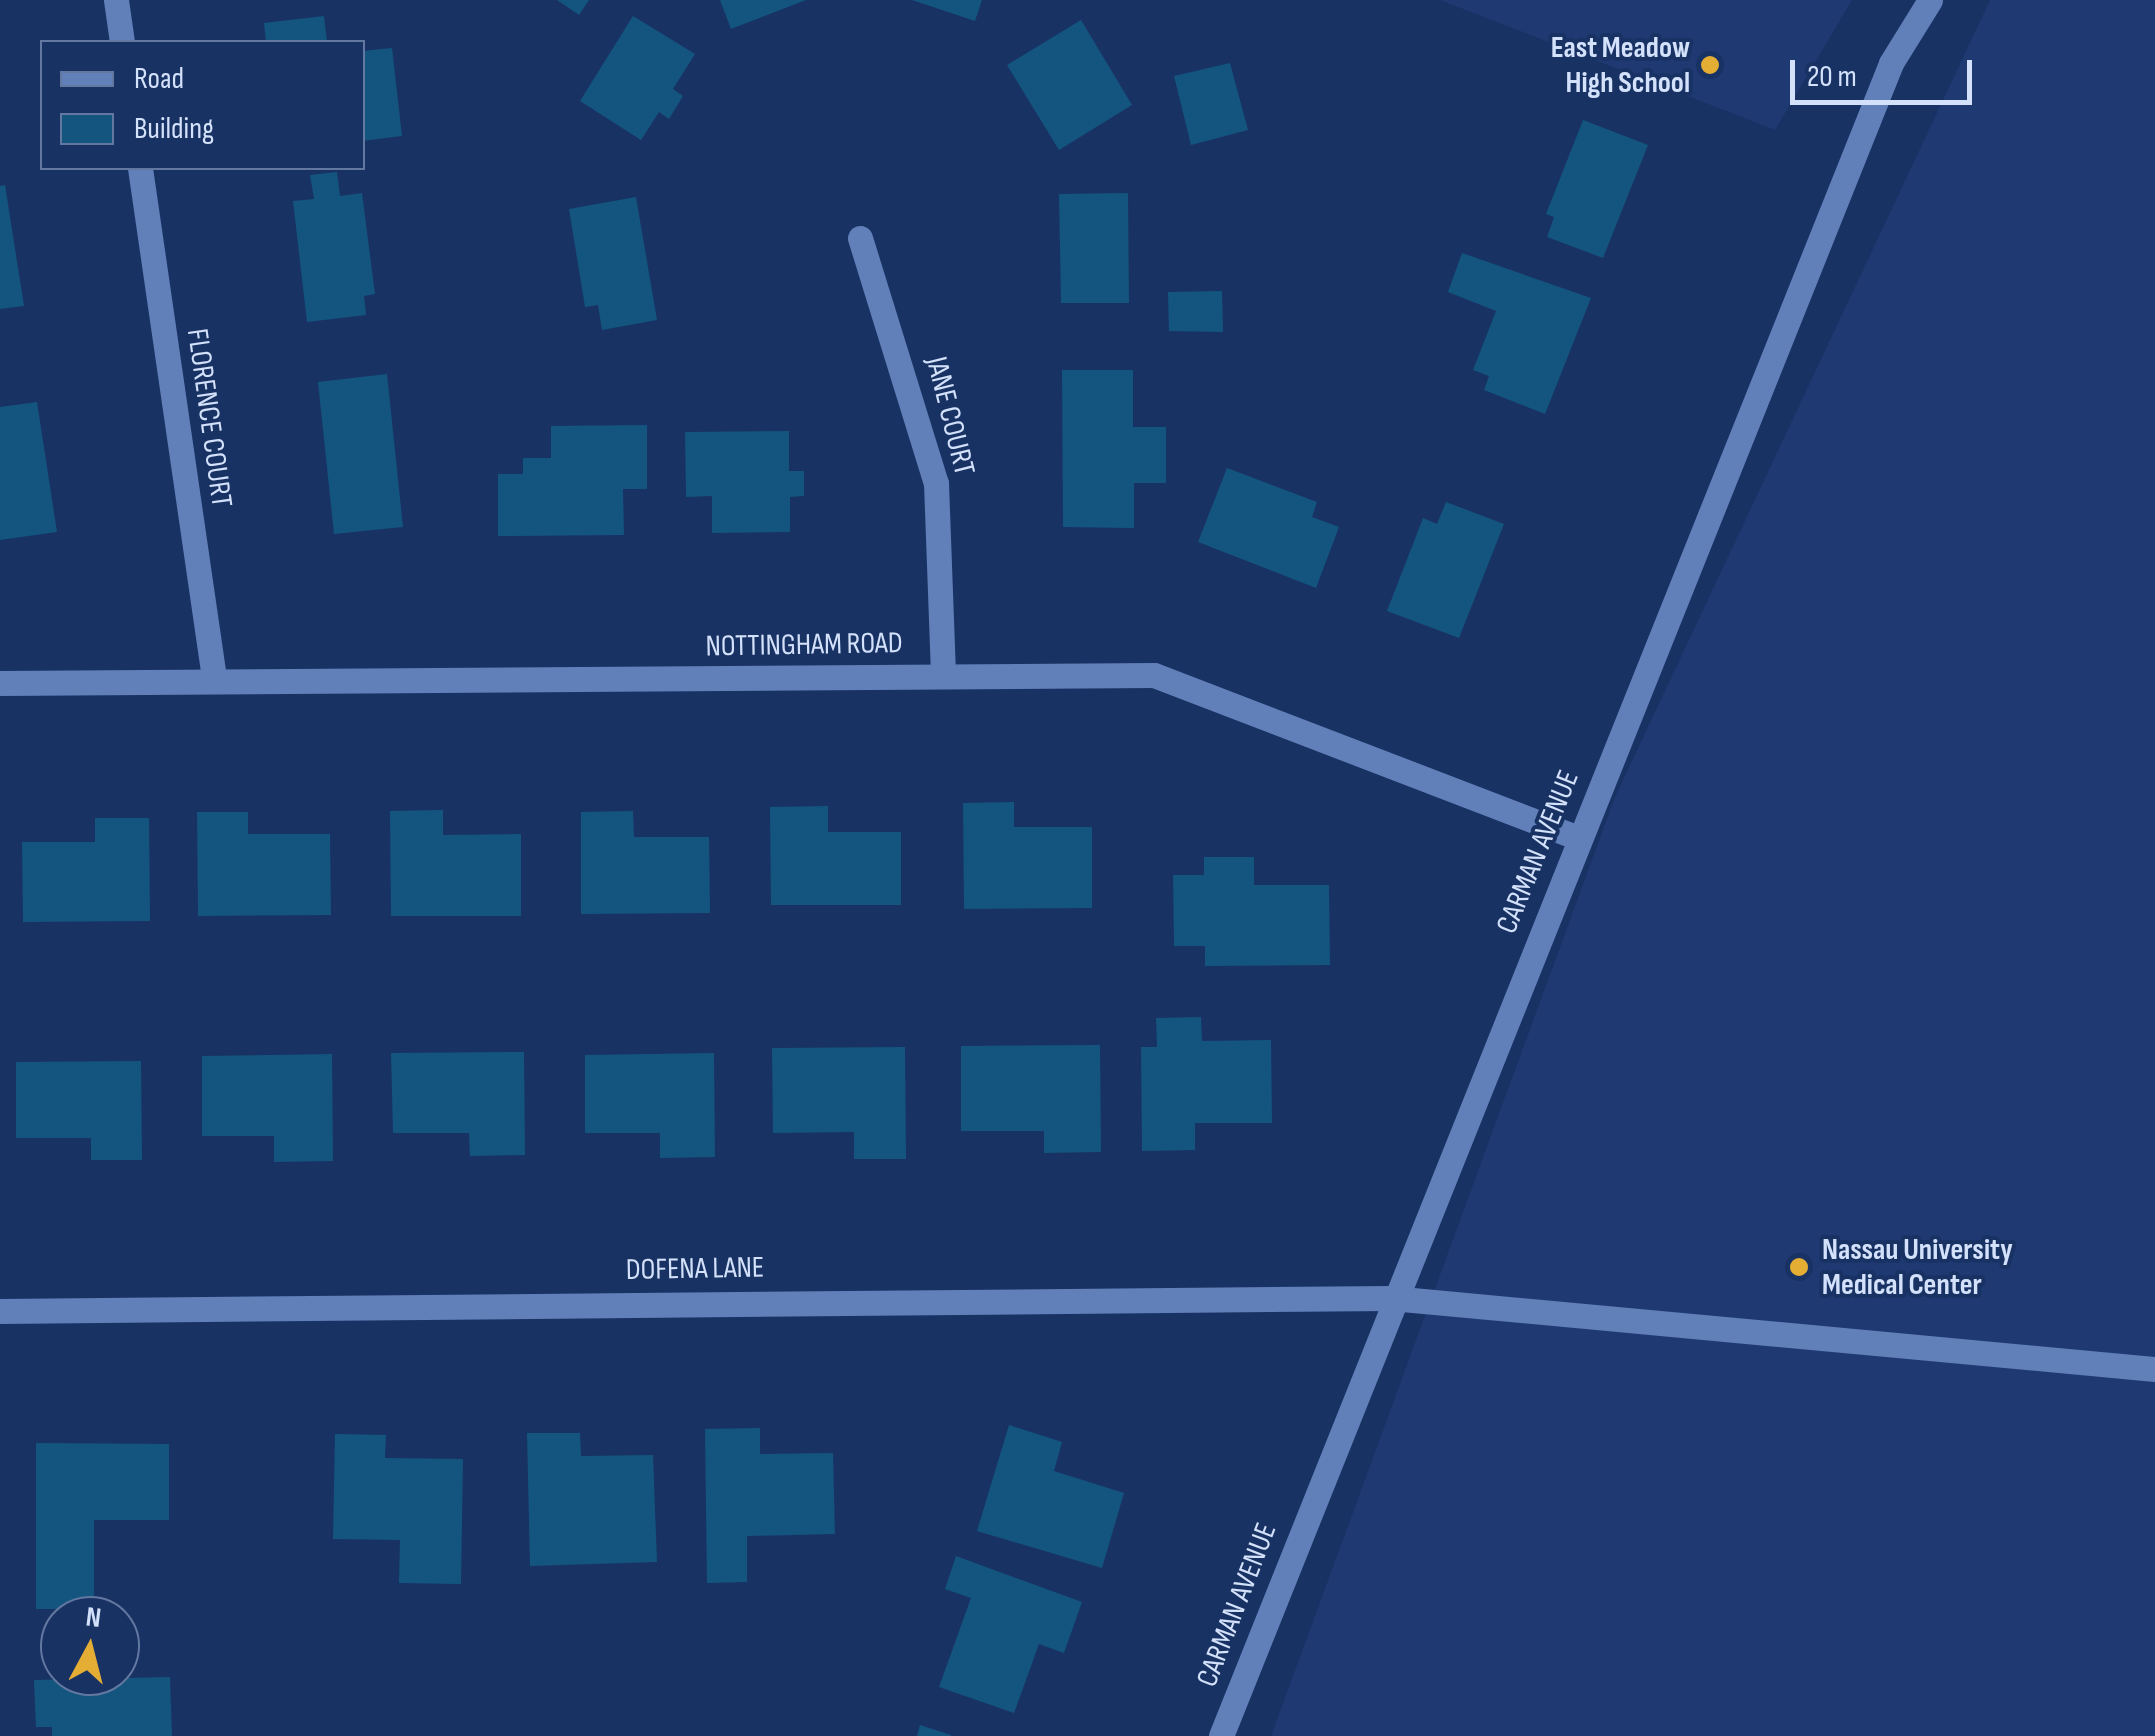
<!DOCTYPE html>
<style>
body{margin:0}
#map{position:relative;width:2155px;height:1736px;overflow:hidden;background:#193264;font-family:"Sofia Sans Condensed",sans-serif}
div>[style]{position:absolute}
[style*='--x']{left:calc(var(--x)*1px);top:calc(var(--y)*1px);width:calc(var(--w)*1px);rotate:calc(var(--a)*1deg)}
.built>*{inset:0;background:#1f3972}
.building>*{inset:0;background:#13557f}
.lane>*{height:25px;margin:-12.5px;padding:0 12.5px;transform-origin:12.5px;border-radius:12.5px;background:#617fb8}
.street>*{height:25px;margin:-12.5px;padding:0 12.5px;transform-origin:12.5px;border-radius:12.5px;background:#617fb8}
.secondary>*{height:25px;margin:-12.5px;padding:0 12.5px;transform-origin:12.5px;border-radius:12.5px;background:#617fb8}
.dots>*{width:28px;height:28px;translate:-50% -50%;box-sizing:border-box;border:5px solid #193264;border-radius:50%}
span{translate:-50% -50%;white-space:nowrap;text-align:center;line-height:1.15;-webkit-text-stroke:8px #193264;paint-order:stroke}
.poi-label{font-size:30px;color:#d3e1fa;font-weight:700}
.right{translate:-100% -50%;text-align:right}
.left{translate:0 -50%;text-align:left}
.street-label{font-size:30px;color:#d3e1fa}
.legend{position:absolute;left:40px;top:40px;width:325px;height:130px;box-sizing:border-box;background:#193264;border:2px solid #6378a0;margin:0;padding:12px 18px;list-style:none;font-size:30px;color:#d3e1fa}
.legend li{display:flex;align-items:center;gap:20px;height:50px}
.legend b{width:50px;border:2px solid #6378a0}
.north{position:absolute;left:40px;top:1596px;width:100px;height:100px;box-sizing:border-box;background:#193264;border:2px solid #6378a0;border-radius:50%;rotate:7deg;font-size:28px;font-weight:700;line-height:40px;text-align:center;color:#d3e1fa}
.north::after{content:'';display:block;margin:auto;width:35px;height:45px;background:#e4ae35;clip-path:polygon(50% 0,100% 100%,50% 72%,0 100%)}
.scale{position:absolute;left:1790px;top:60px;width:182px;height:45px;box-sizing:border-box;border:5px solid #d3e1fa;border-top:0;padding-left:12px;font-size:30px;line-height:35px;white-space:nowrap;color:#d3e1fa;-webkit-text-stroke:8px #193264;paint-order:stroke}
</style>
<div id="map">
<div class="built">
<div style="clip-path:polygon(1440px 0,1852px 0,1775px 130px)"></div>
<div style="clip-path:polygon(1990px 0,2155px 0,2155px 1736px,1271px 1736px,1615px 797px)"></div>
</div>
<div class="building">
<div style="clip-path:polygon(557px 0,589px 0,579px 15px)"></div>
<div style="clip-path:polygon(720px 0,806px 0,731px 29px)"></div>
<div style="clip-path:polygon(912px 0,982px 0,975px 21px)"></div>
<div style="clip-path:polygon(324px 16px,327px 42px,266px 42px,264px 23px)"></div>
<div style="clip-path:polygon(633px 16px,695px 54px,673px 89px,683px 96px,669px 119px,659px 112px,641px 140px,580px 101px)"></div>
<div style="clip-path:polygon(1081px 20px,1132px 105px,1059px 150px,1007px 65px)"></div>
<div style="clip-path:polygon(392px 48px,402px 136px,362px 141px,362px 51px)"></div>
<div style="clip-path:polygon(1230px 63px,1248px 130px,1191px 145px,1174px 76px)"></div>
<div style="clip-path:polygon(1583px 120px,1648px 145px,1603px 258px,1547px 237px,1554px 217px,1546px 214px)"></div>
<div style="clip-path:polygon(337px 172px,340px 196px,362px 193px,375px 294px,364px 296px,366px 315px,307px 322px,293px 201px,314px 199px,310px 175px)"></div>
<div style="clip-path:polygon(5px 185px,24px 306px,0 309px,0 186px)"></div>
<div style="clip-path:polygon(1128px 193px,1129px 303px,1061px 303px,1059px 194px)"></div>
<div style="clip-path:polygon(636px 197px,657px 320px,602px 330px,598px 305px,585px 307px,569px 209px)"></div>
<div style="clip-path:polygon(1462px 253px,1591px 298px,1545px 414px,1484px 390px,1489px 376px,1473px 370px,1496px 311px,1448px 292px)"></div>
<div style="clip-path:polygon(1222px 291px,1223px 332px,1169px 331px,1168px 292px)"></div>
<div style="clip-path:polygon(1062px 370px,1133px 370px,1133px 427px,1166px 427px,1166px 483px,1134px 483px,1134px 528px,1063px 527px)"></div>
<div style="clip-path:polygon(387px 374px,403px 527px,334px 534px,318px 382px)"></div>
<div style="clip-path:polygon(37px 402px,57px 532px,0 540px,0 407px)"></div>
<div style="clip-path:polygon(647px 425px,647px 489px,623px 489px,624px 535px,498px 536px,498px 474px,523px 474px,523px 458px,551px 458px,551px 426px)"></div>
<div style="clip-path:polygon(789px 431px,789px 471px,804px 471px,804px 496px,790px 497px,790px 532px,712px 533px,712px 496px,686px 497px,685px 432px)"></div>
<div style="clip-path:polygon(1227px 468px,1317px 502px,1312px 517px,1339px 527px,1316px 588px,1198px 542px)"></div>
<div style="clip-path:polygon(1446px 502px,1504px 524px,1459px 638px,1387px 611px,1423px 518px,1437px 524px)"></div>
<div style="clip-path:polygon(1014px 802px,1014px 827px,1092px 827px,1092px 908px,964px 909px,963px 803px)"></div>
<div style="clip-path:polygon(828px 806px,828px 832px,901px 832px,901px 905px,771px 905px,770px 807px)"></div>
<div style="clip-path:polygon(443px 810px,443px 835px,521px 834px,521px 916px,391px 916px,390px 811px)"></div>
<div style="clip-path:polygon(633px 811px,634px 837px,709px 837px,710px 913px,581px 914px,581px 812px)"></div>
<div style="clip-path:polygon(197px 812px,248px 812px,248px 834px,330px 834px,331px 915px,198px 916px)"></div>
<div style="clip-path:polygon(95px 818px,149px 818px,150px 921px,23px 922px,22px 842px,95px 842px)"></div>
<div style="clip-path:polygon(1204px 857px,1254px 857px,1254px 885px,1329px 885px,1330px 965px,1205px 966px,1205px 946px,1174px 946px,1173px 875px,1204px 875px)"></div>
<div style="clip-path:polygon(1201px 1017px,1202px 1041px,1271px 1040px,1272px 1123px,1195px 1123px,1195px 1150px,1142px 1151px,1141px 1047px,1157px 1047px,1156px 1018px)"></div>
<div style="clip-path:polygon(1100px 1045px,1101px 1152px,1044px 1153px,1044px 1131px,961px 1131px,961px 1046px)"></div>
<div style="clip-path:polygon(905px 1047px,906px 1159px,854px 1159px,854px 1132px,773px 1133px,772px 1048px)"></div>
<div style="clip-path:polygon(524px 1052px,525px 1155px,470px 1156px,469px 1133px,393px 1133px,391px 1053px)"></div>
<div style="clip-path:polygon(714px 1053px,715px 1157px,660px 1158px,660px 1133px,585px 1133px,585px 1055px)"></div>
<div style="clip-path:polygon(332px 1054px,333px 1161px,274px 1162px,274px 1136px,202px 1136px,202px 1056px)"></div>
<div style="clip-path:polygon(141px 1061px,142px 1160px,91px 1160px,91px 1138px,16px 1138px,16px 1062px)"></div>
<div style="clip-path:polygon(1009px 1425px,1062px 1442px,1054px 1471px,1124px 1493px,1102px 1568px,977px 1531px)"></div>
<div style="clip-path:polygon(760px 1428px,760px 1454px,833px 1453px,835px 1534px,747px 1536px,747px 1582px,707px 1583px,705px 1429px)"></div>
<div style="clip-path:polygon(527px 1433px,580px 1433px,581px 1456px,653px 1455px,657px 1562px,530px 1566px)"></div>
<div style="clip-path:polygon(335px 1434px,386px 1435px,385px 1458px,463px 1459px,461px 1584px,399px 1583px,400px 1540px,333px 1539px)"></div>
<div style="clip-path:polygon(36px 1443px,169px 1444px,169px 1520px,94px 1520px,94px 1609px,36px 1609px)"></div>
<div style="clip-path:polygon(956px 1556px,1082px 1602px,1064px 1653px,1039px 1644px,1014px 1713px,939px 1687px,971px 1598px,945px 1589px)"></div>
<div style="clip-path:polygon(170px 1677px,172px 1736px,52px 1736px,52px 1727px,36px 1727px,34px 1680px)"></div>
<div style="clip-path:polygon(920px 1725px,951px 1735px,951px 1736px,917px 1736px)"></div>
</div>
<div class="lane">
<div style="--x:1391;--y:1298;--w:767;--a:5.31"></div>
</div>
<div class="street">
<div style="--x:116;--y:0;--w:42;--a:81.9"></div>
<div style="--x:140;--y:168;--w:515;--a:81.74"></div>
<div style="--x:860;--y:238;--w:257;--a:72.8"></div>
<div style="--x:936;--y:483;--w:193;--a:87.9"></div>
<div style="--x:0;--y:683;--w:1154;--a:-0.4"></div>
<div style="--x:1154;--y:675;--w:455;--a:21"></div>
<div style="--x:0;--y:1311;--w:1391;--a:-0.54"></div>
</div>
<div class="secondary">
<div style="--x:1221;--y:1736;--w:1802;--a:-68.17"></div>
<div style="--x:1891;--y:63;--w:74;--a:-58.2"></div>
</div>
<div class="dots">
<div style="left:1710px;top:65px;background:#e4ae35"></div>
<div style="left:1799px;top:1267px;background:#e4ae35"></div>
</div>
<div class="poi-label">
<span class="right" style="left:1690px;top:65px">East Meadow<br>High School</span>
<span class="left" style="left:1822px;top:1267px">Nassau University<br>Medical Center</span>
</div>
<div class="street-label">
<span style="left:950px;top:416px;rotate:76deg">JANE COURT</span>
<span style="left:209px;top:418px;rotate:82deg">FLORENCE COURT</span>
<span style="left:804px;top:645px;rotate:-1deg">NOTTINGHAM ROAD</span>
<span style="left:1538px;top:852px;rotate:-68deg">CARMAN AVENUE</span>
<span style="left:695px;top:1269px;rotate:-1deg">DOFENA LANE</span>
<span style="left:1237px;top:1605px;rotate:-69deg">CARMAN AVENUE</span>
</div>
<ul class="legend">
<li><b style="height:12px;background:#617fb8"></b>Road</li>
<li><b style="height:28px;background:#13557f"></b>Building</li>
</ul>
<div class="north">N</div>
<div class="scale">20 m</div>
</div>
